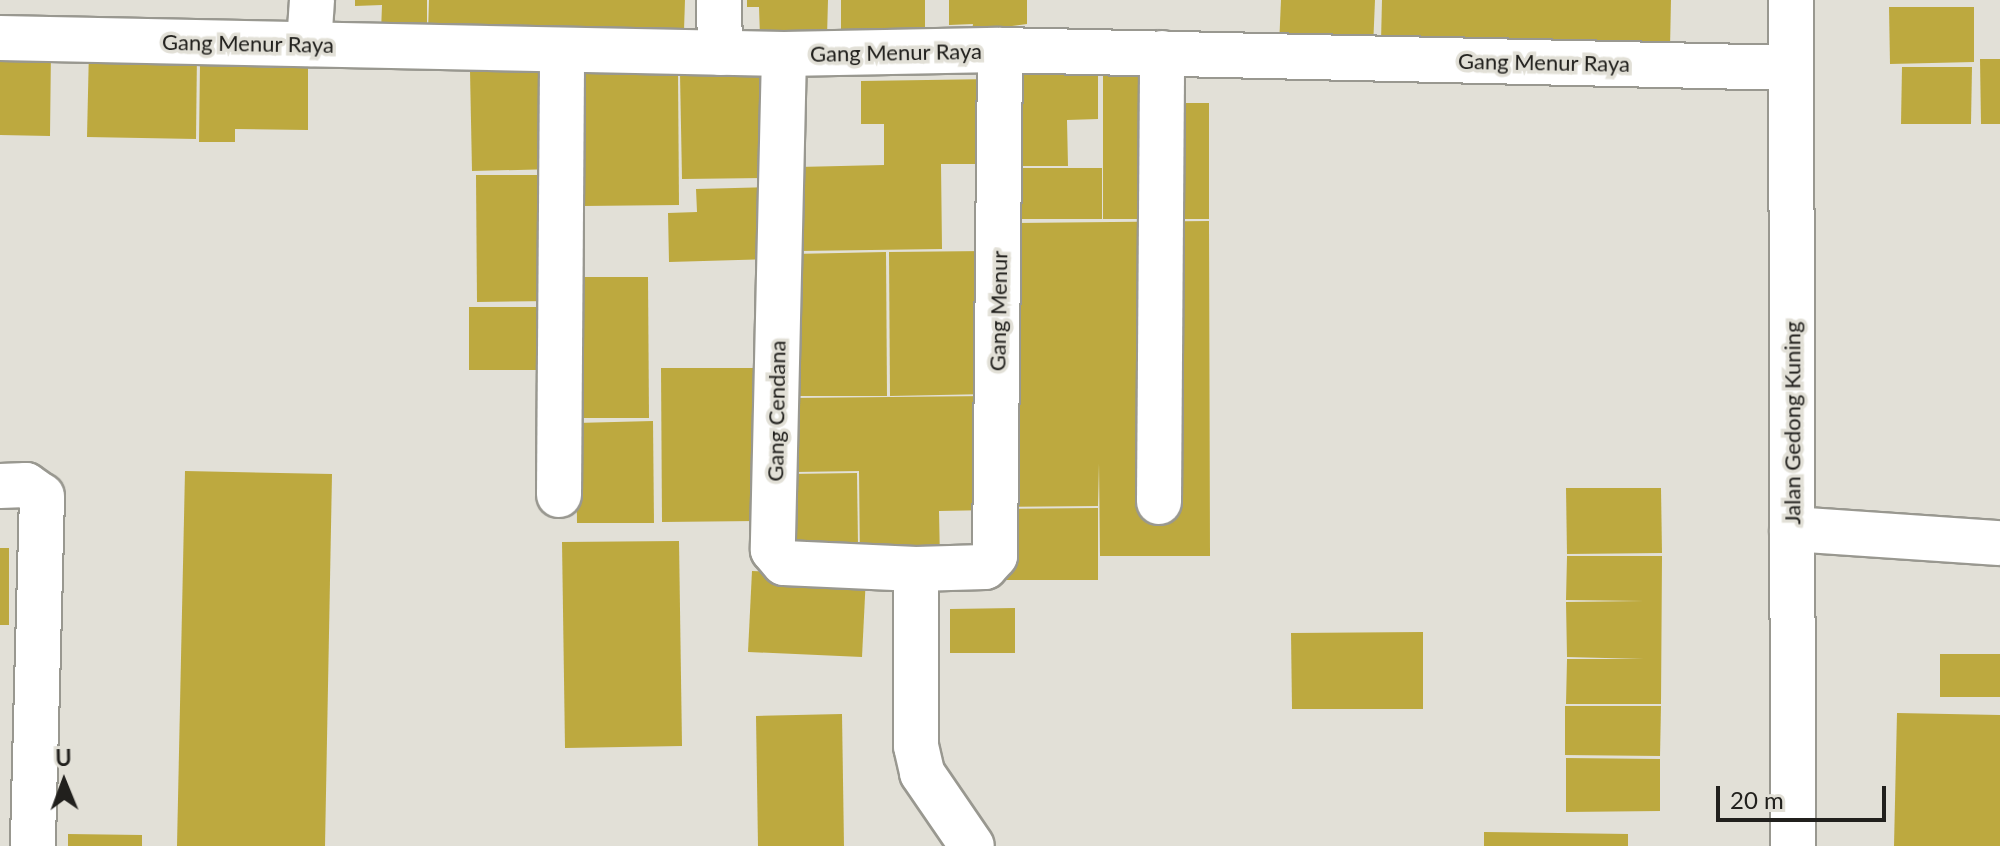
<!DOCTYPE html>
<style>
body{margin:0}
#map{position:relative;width:2000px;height:846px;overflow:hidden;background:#e2e0d7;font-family:Lato,sans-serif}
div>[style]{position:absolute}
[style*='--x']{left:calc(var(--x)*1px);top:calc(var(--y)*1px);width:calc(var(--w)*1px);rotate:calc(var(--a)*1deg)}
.building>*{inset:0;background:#bda93f}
.roads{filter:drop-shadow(2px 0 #999890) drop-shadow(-2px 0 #999890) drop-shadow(0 2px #999890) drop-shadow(0 -2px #999890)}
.street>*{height:44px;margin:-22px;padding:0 22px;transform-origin:22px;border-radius:22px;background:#fff}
.primary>*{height:44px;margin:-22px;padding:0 22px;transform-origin:22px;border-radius:22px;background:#fff}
span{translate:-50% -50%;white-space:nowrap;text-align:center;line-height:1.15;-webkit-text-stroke:7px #e2e0d7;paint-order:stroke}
.street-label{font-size:22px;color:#21201d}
.north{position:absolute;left:24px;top:742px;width:80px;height:80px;-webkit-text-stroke:6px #e2e0d7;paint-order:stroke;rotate:359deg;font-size:22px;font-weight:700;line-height:32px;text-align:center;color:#21201d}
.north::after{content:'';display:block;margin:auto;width:28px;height:36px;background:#21201d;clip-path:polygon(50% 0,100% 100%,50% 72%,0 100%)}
.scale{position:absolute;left:1716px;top:786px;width:170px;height:36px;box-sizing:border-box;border:4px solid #21201d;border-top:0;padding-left:10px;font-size:24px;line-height:28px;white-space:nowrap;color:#21201d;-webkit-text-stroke:6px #e2e0d7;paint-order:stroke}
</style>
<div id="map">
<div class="building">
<div style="clip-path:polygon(355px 0,427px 0,427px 32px,381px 32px,382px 5px,355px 6px)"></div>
<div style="clip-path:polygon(429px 0,685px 0,684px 30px,428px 32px)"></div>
<div style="clip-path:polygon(747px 0,828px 0,827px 37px,760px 37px,759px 7px,747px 7px)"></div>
<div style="clip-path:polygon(841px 0,925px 0,925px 49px,841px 48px)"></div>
<div style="clip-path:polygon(949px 0,1027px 0,1027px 24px,972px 31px,973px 24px,949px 25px)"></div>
<div style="clip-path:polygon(1281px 0,1375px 0,1373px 48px,1279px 46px)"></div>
<div style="clip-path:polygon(1382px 0,1671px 0,1670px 48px,1381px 42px)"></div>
<div style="clip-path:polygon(1889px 7px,1974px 7px,1974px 62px,1890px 64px)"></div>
<div style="clip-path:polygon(16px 49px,51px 49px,50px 136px,0 135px,0 61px,16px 62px)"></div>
<div style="clip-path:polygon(89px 49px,197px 51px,196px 139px,87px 137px)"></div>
<div style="clip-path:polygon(1007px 57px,1098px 57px,1098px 119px,1067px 120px,1068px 166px,1008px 166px)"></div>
<div style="clip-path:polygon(1980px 59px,2000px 59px,2000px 124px,1981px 124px)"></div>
<div style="clip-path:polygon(274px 60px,308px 60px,308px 130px,235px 129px,235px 142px,199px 142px,200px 63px,274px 68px)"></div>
<div style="clip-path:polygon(1902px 67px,1972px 67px,1971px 124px,1901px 124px)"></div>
<div style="clip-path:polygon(554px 69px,556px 169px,472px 171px,470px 71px)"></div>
<div style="clip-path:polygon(773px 72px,774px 178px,682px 179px,680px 74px)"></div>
<div style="clip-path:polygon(678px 73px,679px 205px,583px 206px,583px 74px)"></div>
<div style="clip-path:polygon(1103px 74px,1156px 74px,1156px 219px,1103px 219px)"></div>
<div style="clip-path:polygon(993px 79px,993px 164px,941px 164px,942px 249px,799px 251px,798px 167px,884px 165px,884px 124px,861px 124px,861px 81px)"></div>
<div style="clip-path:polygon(1159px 103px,1209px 103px,1209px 219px,1159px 219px)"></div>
<div style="clip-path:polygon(1004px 168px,1102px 168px,1102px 219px,1004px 219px)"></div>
<div style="clip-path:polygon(476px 175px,550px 175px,552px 301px,477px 302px)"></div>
<div style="clip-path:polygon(770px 187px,772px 259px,669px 262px,668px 213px,697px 212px,696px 189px)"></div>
<div style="clip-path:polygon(1209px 221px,1210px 556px,1100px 556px,1099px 463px,1098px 506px,997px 507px,1004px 223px)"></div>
<div style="clip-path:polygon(986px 251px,989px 394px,890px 396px,889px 252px)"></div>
<div style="clip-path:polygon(886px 252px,887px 396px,794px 396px,793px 254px)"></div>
<div style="clip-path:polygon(576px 277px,648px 277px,649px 418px,576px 418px)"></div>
<div style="clip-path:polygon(469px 307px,544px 307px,544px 370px,469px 370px)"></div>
<div style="clip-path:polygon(661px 368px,755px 368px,756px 521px,662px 522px)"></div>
<div style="clip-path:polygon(989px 396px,991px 510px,939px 511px,940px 561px,860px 562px,859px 471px,795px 472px,793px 398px)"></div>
<div style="clip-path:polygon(653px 421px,654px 523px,577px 523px,576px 423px)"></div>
<div style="clip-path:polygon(185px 471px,332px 474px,325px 846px,177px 846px)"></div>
<div style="clip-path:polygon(857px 473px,858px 545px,791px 546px,790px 474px)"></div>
<div style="clip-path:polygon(1566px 488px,1661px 488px,1662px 553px,1567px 554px)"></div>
<div style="clip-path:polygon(1098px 508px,1098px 580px,999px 580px,998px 509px)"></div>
<div style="clip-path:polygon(679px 541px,682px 746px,565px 748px,562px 542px)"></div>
<div style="clip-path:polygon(0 548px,9px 548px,9px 625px,0 625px)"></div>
<div style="clip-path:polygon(1567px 556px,1662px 556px,1661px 704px,1566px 704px,1567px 659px,1644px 659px,1567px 657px,1566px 602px,1644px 601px,1566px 600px)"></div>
<div style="clip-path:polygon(752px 571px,866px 576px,862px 657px,748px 652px)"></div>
<div style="clip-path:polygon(1015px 608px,1015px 653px,950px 653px,950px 609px)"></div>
<div style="clip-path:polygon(1423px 632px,1423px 709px,1292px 709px,1291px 633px)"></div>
<div style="clip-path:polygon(1940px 654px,2000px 654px,2000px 697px,1940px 697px)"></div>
<div style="clip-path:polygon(1565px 706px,1661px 706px,1660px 756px,1565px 755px)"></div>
<div style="clip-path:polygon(1897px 713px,2000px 715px,2000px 846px,1894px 846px)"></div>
<div style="clip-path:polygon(842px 714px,844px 846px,758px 846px,756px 716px)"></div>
<div style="clip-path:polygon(1566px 758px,1660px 759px,1660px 811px,1566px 812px)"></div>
<div style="clip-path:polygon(1484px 832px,1628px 834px,1628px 846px,1484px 846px)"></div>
<div style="clip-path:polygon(68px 834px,142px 835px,142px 846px,68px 846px)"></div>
</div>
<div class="roads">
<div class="street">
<div style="--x:719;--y:0;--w:53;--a:88.9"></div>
<div style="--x:0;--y:38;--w:784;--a:1.17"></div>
<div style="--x:784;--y:54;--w:216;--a:-1.1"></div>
<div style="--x:1000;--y:50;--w:791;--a:1.3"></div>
<div style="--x:309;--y:44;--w:44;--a:-86.1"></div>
<div style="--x:784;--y:54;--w:496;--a:91.3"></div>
<div style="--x:773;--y:550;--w:17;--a:50"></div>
<div style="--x:784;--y:563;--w:132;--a:2.6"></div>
<div style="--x:916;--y:569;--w:69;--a:-1.7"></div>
<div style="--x:985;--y:567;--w:15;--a:-48"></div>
<div style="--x:995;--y:556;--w:506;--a:-89.43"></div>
<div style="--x:0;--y:486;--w:26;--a:-2"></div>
<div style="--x:26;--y:485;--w:19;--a:35"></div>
<div style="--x:42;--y:496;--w:350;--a:91.5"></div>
<div style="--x:559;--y:495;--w:445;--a:-89.6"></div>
<div style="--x:1159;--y:502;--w:449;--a:-89.6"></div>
<div style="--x:1792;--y:529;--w:208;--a:3.9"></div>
<div style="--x:916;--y:569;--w:177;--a:90"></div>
<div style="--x:916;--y:746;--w:28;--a:77"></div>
<div style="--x:922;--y:773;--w:88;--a:55.6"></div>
</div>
<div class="primary">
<div style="--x:1791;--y:0;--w:846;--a:89.86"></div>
</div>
</div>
<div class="street-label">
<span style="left:248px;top:43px;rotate:1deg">Gang Menur Raya</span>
<span style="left:896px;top:52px;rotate:-1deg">Gang Menur Raya</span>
<span style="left:1544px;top:62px;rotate:1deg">Gang Menur Raya</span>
<span style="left:998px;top:311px;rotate:-89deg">Gang Menur</span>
<span style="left:776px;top:411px;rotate:-89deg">Gang Cendana</span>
<span style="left:1792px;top:423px;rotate:-90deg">Jalan Gedong Kuning</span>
</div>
<div class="north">U</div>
<div class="scale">20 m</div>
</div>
